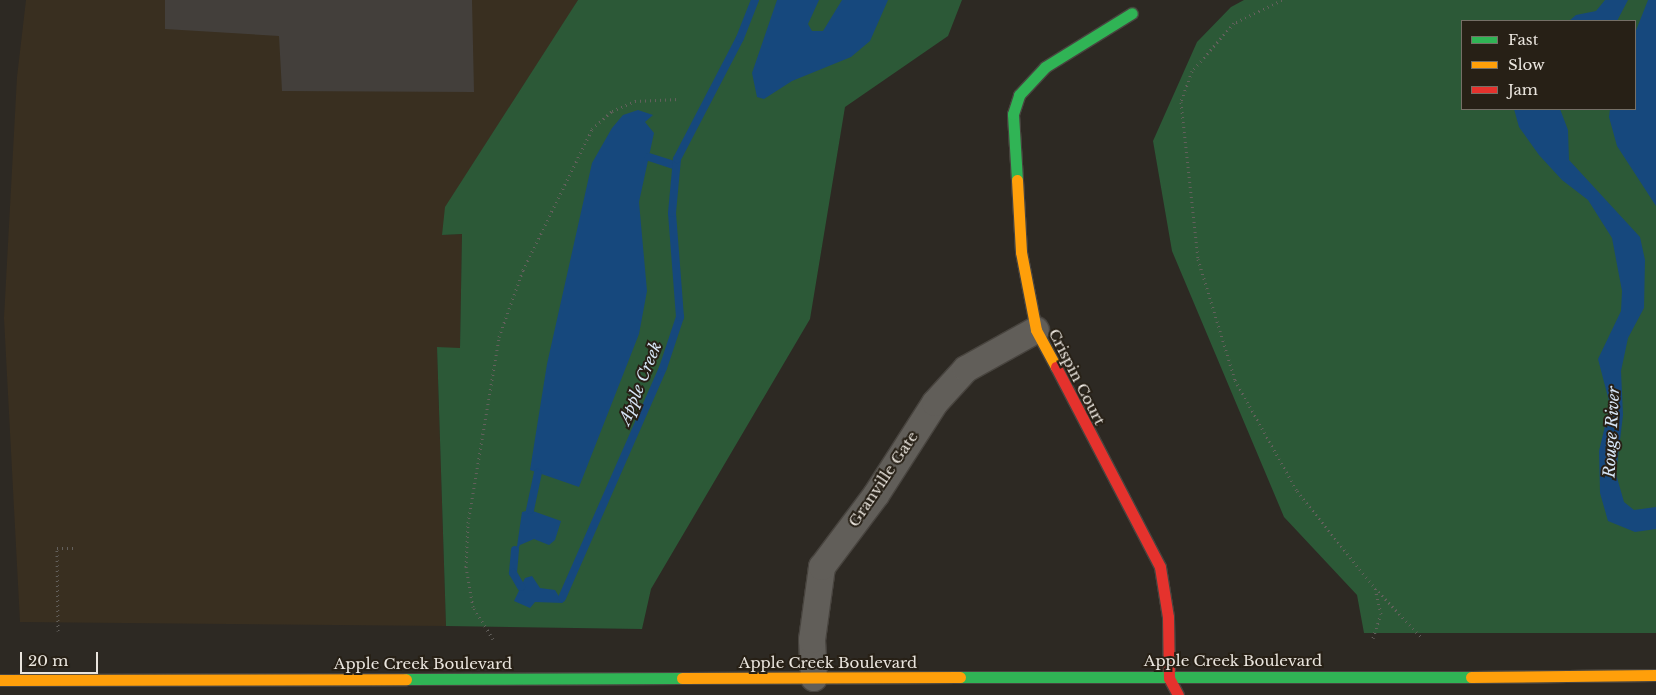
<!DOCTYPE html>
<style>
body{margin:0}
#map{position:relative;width:1656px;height:695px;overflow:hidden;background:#2d2923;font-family:"Libre Baskerville",serif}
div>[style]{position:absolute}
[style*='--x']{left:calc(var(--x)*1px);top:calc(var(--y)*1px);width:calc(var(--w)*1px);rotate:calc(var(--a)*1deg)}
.built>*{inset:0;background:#392f20}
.green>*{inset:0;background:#2c5937}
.water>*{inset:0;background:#16487d}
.stream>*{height:8px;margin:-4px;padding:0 4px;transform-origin:4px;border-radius:4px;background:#16487d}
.building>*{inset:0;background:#433f3b}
.path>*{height:3px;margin-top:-1.5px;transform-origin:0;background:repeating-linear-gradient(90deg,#63605c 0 1px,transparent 0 5px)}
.roads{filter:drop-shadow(1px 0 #48443f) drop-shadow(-1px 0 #48443f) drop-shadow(0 1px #48443f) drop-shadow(0 -1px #48443f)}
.street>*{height:26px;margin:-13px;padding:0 13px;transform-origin:13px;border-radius:13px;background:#615e59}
.fast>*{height:11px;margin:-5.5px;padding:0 5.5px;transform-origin:5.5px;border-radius:5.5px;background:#30b455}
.slow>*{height:11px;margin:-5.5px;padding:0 5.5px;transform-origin:5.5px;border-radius:5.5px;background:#ff9f0a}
.jam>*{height:11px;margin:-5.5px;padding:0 5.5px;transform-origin:5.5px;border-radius:5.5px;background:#e5322d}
span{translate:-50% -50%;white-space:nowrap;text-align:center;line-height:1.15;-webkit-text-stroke:4px #272016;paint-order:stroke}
.street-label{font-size:15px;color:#eae5de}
.water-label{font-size:16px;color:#d7e6f7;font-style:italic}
.legend{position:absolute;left:1461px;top:20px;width:175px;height:90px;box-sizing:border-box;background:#272016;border:1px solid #756f66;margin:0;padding:6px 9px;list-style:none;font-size:15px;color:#eae5de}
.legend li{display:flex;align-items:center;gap:10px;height:25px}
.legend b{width:25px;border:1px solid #756f66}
.scale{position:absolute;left:20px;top:652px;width:78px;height:22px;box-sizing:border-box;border:2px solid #eae5de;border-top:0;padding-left:6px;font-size:15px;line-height:18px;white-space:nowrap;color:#eae5de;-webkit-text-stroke:4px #272016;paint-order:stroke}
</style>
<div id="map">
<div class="built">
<div style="clip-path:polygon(26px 0,578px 0,442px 235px,462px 234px,460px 349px,437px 347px,446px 626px,20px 622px,4px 318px,17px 77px)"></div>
</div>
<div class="green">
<div style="clip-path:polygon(578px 0,962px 0,948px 36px,845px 107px,810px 319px,651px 589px,642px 629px,446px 626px,437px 347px,460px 348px,462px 234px,442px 235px,445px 207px)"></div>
<div style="clip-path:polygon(evenodd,1244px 0,1656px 0,1656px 633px,1364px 633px,1357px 595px,1284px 517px,1172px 251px,1153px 141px,1197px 42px,1231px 7px,1244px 0,1462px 21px,1635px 21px,1635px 109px,1462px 109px,1462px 21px)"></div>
</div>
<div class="water">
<div style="clip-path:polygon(777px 0,819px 0,808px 24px,812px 31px,823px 31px,842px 0,888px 0,870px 41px,851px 57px,792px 81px,764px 99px,757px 97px,752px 73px)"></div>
<div style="clip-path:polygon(1605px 0,1628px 0,1617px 21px,1569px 21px,1576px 15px,1596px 11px)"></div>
<div style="clip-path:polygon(1648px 0,1656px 0,1656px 206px,1617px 146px,1609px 117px,1610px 109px,1635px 109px,1635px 33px)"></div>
<div style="clip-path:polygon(1514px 109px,1560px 109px,1568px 130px,1569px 160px,1640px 237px,1645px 260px,1644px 308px,1628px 338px,1621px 371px,1623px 415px,1616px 474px,1624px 502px,1634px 510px,1656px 507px,1656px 529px,1635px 532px,1608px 521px,1600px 493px,1599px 451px,1610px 405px,1598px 359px,1621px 311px,1622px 291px,1612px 238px,1588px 200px,1562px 180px,1539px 155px,1519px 127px)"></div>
<div style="clip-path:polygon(638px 110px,653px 115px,645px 122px,654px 133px,639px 202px,647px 291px,639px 334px,579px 487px,530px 470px,547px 364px,592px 163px,612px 128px,623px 115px)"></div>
<div style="clip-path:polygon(530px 510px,561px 521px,555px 540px,549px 545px,534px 539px,520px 545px,516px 553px,522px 512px)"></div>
<div style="clip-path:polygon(532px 576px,540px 588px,555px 590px,563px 603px,535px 602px,530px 608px,514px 601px,525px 578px)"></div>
</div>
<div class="stream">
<div style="--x:649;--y:157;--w:28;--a:18"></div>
<div style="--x:530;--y:510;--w:38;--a:-78"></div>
<div style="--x:515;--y:550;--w:23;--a:95"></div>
<div style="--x:513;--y:573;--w:16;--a:60"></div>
<div style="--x:562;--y:598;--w:251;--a:-66.3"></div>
<div style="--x:663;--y:368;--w:54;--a:-71.6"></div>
<div style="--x:680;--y:317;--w:104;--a:-94.4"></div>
<div style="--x:672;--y:213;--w:54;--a:-84.7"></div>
<div style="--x:677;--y:159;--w:136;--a:-62.5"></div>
<div style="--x:740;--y:38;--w:41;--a:-68.5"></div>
</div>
<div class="building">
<div style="clip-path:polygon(165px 0,472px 0,474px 92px,282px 91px,279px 36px,165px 29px)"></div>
</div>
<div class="path">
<div style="--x:1282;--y:0;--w:53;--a:154.4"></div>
<div style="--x:1234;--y:23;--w:64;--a:131.2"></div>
<div style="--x:1192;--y:71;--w:33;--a:110"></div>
<div style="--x:1181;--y:102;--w:158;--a:83.8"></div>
<div style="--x:1198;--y:259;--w:127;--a:73"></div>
<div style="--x:1235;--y:380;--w:127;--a:60.8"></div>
<div style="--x:1297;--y:491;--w:124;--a:51.2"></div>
<div style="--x:1375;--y:588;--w:67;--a:46.8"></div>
<div style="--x:58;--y:631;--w:83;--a:-90.7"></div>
<div style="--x:57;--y:548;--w:18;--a:0"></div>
<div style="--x:1373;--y:638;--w:25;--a:-72"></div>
<div style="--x:1381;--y:614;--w:27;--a:-103"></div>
<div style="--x:493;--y:639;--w:38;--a:-122"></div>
<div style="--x:473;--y:607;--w:41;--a:-99.9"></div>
<div style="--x:466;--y:567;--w:44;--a:-87.4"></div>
<div style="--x:468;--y:523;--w:189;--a:-80.5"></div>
<div style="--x:499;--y:337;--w:71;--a:-70.3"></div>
<div style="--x:523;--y:270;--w:157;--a:-63.9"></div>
<div style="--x:592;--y:129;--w:27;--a:-42"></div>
<div style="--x:612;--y:111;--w:25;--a:-23"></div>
<div style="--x:635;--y:101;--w:44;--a:-2.6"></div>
</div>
<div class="roads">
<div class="street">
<div style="--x:814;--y:678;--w:38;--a:-93"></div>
<div style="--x:812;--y:640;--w:74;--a:-82.2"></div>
<div style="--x:822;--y:567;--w:90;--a:-53.1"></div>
<div style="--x:876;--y:495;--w:109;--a:-57.3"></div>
<div style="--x:935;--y:403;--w:46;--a:-47.6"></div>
<div style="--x:966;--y:369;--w:80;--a:-29.1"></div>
</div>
<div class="fast">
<div style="--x:1017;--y:180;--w:66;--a:-93.5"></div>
<div style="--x:1013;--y:114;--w:20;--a:-72"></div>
<div style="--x:1019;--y:95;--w:38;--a:-47"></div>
<div style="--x:1045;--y:67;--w:102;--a:-31.8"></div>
<div style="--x:960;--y:677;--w:511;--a:0"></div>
<div style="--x:406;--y:679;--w:276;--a:-0.2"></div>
</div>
<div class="slow">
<div style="--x:1017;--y:180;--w:72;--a:86.8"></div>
<div style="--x:1021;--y:252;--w:79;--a:79.1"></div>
<div style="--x:1036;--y:330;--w:42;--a:61.6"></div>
<div style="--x:1471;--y:677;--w:185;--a:-0.6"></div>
<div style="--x:682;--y:678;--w:278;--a:-0.2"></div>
<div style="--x:0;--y:680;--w:406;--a:-0.1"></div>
</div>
<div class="jam">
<div style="--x:1056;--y:367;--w:225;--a:62.5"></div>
<div style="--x:1160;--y:567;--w:51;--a:80.9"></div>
<div style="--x:1168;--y:617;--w:61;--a:89.1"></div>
<div style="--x:1169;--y:678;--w:19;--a:62"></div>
</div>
</div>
<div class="street-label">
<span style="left:1077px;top:377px;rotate:63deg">Crispin Court</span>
<span style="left:883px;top:479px;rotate:-56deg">Granville Gate</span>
<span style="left:1233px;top:661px">Apple Creek Boulevard</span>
<span style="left:828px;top:663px">Apple Creek Boulevard</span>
<span style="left:423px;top:664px">Apple Creek Boulevard</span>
</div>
<div class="water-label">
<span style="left:640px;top:383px;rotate:-68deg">Apple Creek</span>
<span style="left:1611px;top:432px;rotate:-87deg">Rouge River</span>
</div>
<ul class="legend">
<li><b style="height:6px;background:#30b455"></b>Fast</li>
<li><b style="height:6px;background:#ff9f0a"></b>Slow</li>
<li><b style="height:6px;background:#e5322d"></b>Jam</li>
</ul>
<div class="scale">20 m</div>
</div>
